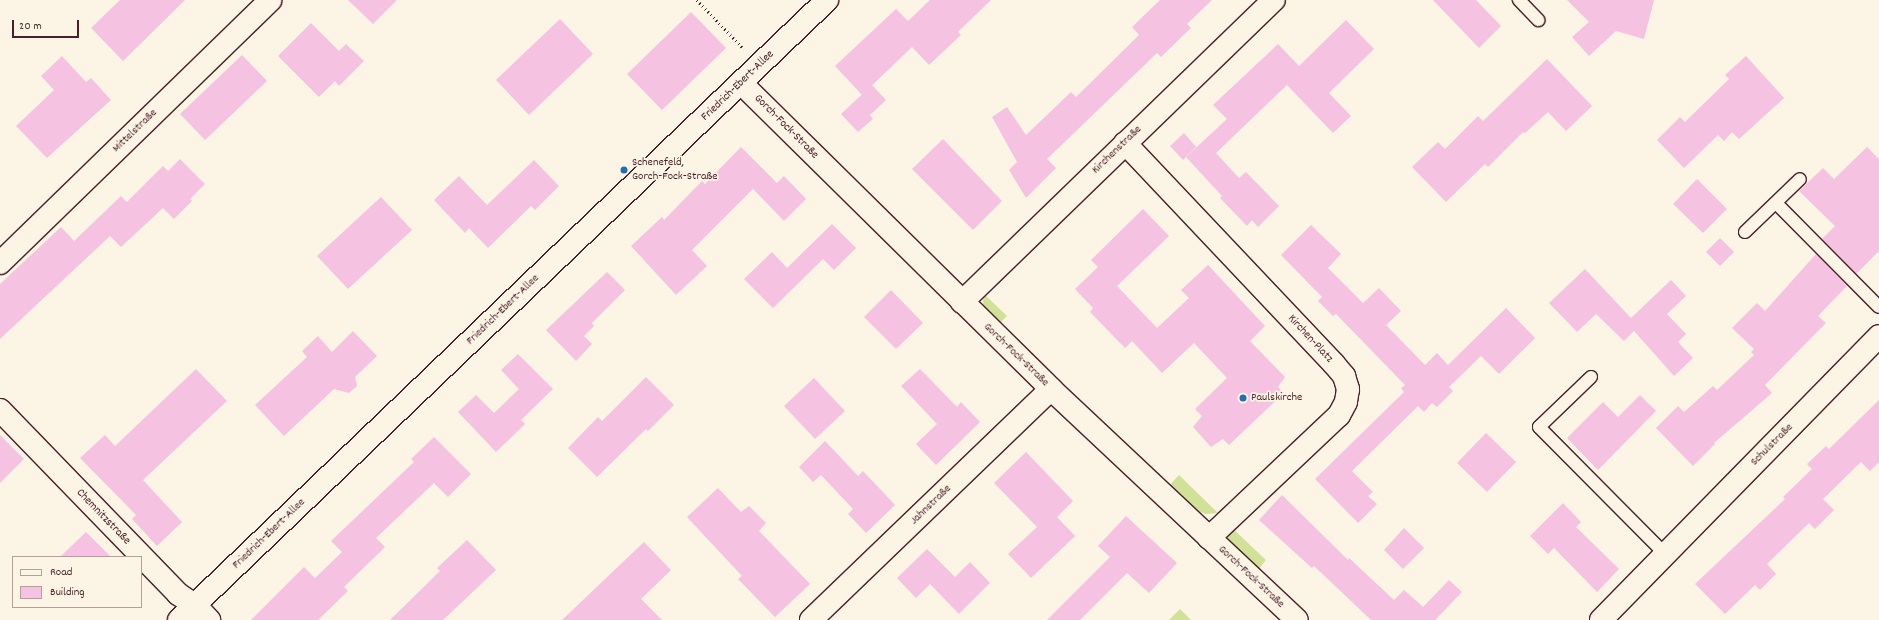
<!DOCTYPE html>
<meta charset="utf-8">
<style>
body{margin:0}
#map{position:relative;width:1879px;height:620px;overflow:hidden;background:#fcf5e5;font-family:Dekko,sans-serif}
div>[style]{position:absolute}
[style*='--x']{left:calc(var(--x)*1px);top:calc(var(--y)*1px);width:calc(var(--w)*1px);rotate:calc(var(--a)*1deg)}
.green>*{inset:0;background:#d0e297}
.building>*{inset:0;background:#f5c2e1}
.path>*{height:2.5px;margin-top:-1.25px;transform-origin:0;background:repeating-linear-gradient(90deg,#4a1f2b 0 1px,transparent 0 4px)}
.roads{filter:drop-shadow(1px 0 #4a1f2b) drop-shadow(-1px 0 #4a1f2b) drop-shadow(0 1px #4a1f2b) drop-shadow(0 -1px #4a1f2b)}
.lane>*{height:12px;margin:-6px;padding:0 6px;transform-origin:6px;border-radius:6px;background:#fcf5e5}
.street>*{height:22px;margin:-11px;padding:0 11px;transform-origin:11px;border-radius:11px;background:#fcf5e5}
.secondary>*{height:22px;margin:-11px;padding:0 11px;transform-origin:11px;border-radius:11px;background:#fcf5e5}
.dots>*{width:11px;height:11px;translate:-50% -50%;box-sizing:border-box;border:2px solid #fcf5e5;border-radius:50%}
span{translate:-50% -50%;white-space:nowrap;text-align:center;line-height:1.15;-webkit-text-stroke:3.5px #fcf5e5;paint-order:stroke}
.street-label{font-size:12px;color:#4a1f2b}
.poi-label{font-size:12px;color:#4a1f2b}
.left{translate:0 -50%;text-align:left}
.legend{position:absolute;left:12px;top:556px;width:130px;height:52px;box-sizing:border-box;background:#fcf5e5;border:1px solid #b59f9b;margin:0;padding:5px 7px;list-style:none;font-size:12px;color:#4a1f2b}
.legend li{display:flex;align-items:center;gap:8px;height:20px}
.legend b{width:20px;border:1px solid #b59f9b}
.scale{position:absolute;left:12px;top:20px;width:67px;height:18px;box-sizing:border-box;border:2px solid #4a1f2b;border-top:0;padding-left:5px;font-size:12px;line-height:14px;white-space:nowrap;color:#4a1f2b;-webkit-text-stroke:3px #fcf5e5;paint-order:stroke}
</style>
<div id="map">
<div class="green">
<div style="clip-path:polygon(984px 294px,1007px 316px,995px 328px,984px 310px,983px 302px)"></div>
<div style="clip-path:polygon(1179px 475px,1218px 513px,1206px 514px,1195px 510px,1168px 487px)"></div>
<div style="clip-path:polygon(1231px 527px,1266px 560px,1258px 570px,1232px 546px,1228px 537px)"></div>
<div style="clip-path:polygon(1180px 609px,1191px 620px,1169px 620px)"></div>
</div>
<div class="building">
<div style="clip-path:polygon(120px 0,185px 0,123px 61px,91px 28px)"></div>
<div style="clip-path:polygon(348px 0,397px 0,373px 24px)"></div>
<div style="clip-path:polygon(930px 0,991px 0,958px 32px,961px 35px,929px 65px,912px 47px,862px 95px,835px 66px,896px 9px,908px 21px)"></div>
<div style="clip-path:polygon(1160px 0,1212px 0,1187px 24px,1191px 28px,1161px 57px,1157px 53px,1047px 159px,1056px 168px,1026px 198px,1009px 170px,1017px 162px,992px 117px,1007px 107px,1026px 135px,1071px 92px,1076px 97px,1139px 35px,1132px 27px)"></div>
<div style="clip-path:polygon(1433px 0,1476px 0,1501px 26px,1479px 48px)"></div>
<div style="clip-path:polygon(1567px 0,1654px 0,1644px 39px,1616px 31px,1589px 56px,1572px 37px,1589px 22px)"></div>
<div style="clip-path:polygon(691px 12px,726px 48px,662px 110px,627px 74px)"></div>
<div style="clip-path:polygon(560px 19px,593px 54px,529px 115px,496px 80px)"></div>
<div style="clip-path:polygon(1346px 20px,1374px 49px,1329px 93px,1351px 116px,1333px 133px,1287px 85px,1216px 153px,1239px 178px,1246px 172px,1279px 206px,1258px 227px,1252px 220px,1247px 226px,1220px 198px,1222px 196px,1186px 157px,1227px 119px,1213px 105px,1278px 44px,1299px 66px)"></div>
<div style="clip-path:polygon(311px 23px,339px 51px,346px 44px,364px 61px,339px 86px,335px 81px,319px 97px,278px 56px)"></div>
<div style="clip-path:polygon(242px 55px,267px 81px,205px 140px,180px 114px)"></div>
<div style="clip-path:polygon(62px 56px,86px 82px,91px 78px,111px 100px,47px 158px,16px 126px,54px 90px,41px 76px)"></div>
<div style="clip-path:polygon(1746px 56px,1784px 98px,1739px 139px,1732px 132px,1724px 141px,1718px 135px,1684px 168px,1657px 140px,1680px 117px,1685px 122px,1729px 79px,1725px 75px)"></div>
<div style="clip-path:polygon(1547px 59px,1592px 106px,1566px 131px,1548px 112px,1525px 133px,1523px 132px,1488px 167px,1485px 164px,1446px 202px,1412px 167px,1438px 142px,1445px 149px,1478px 116px,1483px 121px)"></div>
<div style="clip-path:polygon(872px 85px,886px 100px,870px 115px,873px 119px,858px 132px,841px 114px)"></div>
<div style="clip-path:polygon(1184px 133px,1196px 147px,1183px 160px,1170px 146px)"></div>
<div style="clip-path:polygon(943px 139px,1002px 201px,973px 230px,912px 169px)"></div>
<div style="clip-path:polygon(741px 147px,777px 183px,784px 176px,806px 199px,784px 221px,753px 189px,692px 250px,707px 266px,676px 295px,631px 246px,662px 217px,664px 220px,702px 181px,705px 184px)"></div>
<div style="clip-path:polygon(1867px 147px,1879px 159px,1879px 251px,1856px 274px,1822px 239px,1835px 226px,1799px 191px,1823px 168px,1834px 179px)"></div>
<div style="clip-path:polygon(180px 159px,205px 184px,190px 199px,192px 201px,174px 219px,163px 208px,121px 247px,110px 236px,0 339px,0 284px,61px 227px,74px 241px,121px 196px,127px 202px,163px 166px,168px 171px)"></div>
<div style="clip-path:polygon(534px 160px,559px 186px,535px 210px,531px 206px,488px 248px,469px 228px,465px 233px,434px 200px,459px 176px,487px 205px)"></div>
<div style="clip-path:polygon(1697px 179px,1727px 209px,1703px 233px,1673px 204px)"></div>
<div style="clip-path:polygon(381px 197px,412px 230px,348px 289px,317px 256px)"></div>
<div style="clip-path:polygon(1143px 209px,1169px 236px,1117px 286px,1157px 328px,1189px 298px,1181px 290px,1208px 265px,1265px 326px,1250px 341px,1285px 377px,1278px 387px,1284px 393px,1229px 445px,1223px 439px,1211px 447px,1193px 427px,1202px 416px,1195px 409px,1227px 378px,1194px 343px,1162px 373px,1132px 341px,1125px 348px,1090px 312px,1093px 308px,1075px 289px,1098px 267px,1091px 260px)"></div>
<div style="clip-path:polygon(832px 224px,856px 248px,834px 270px,823px 259px,773px 308px,744px 279px,772px 252px,787px 268px)"></div>
<div style="clip-path:polygon(1311px 225px,1341px 254px,1328px 268px,1363px 303px,1379px 288px,1401px 311px,1386px 325px,1425px 365px,1437px 353px,1448px 365px,1506px 308px,1535px 338px,1499px 374px,1481px 356px,1449px 387px,1453px 391px,1437px 407px,1432px 403px,1424px 412px,1418px 406px,1352px 471px,1373px 492px,1368px 496px,1377px 504px,1358px 523px,1315px 479px,1404px 392px,1401px 388px,1405px 385px,1336px 314px,1333px 316px,1318px 301px,1322px 297px,1281px 255px)"></div>
<div style="clip-path:polygon(1720px 238px,1734px 252px,1720px 266px,1706px 252px)"></div>
<div style="clip-path:polygon(1816px 254px,1847px 286px,1818px 316px,1826px 323px,1765px 385px,1772px 393px,1714px 443px,1715px 444px,1693px 466px,1656px 428px,1678px 406px,1684px 412px,1713px 386px,1717px 390px,1754px 355px,1751px 352px,1754px 349px,1732px 328px,1757px 303px,1765px 311px)"></div>
<div style="clip-path:polygon(1585px 269px,1631px 318px,1671px 280px,1686px 296px,1667px 314px,1686px 334px,1678px 342px,1693px 358px,1674px 376px,1634px 331px,1624px 341px,1596px 314px,1577px 332px,1549px 303px)"></div>
<div style="clip-path:polygon(607px 272px,625px 290px,592px 323px,594px 326px,584px 336px,592px 344px,576px 361px,546px 330px)"></div>
<div style="clip-path:polygon(891px 290px,923px 323px,896px 349px,864px 317px)"></div>
<div style="clip-path:polygon(353px 331px,377px 356px,355px 377px,357px 386px,349px 393px,334px 389px,284px 436px,255px 405px,307px 357px,302px 351px,318px 336px,332px 352px)"></div>
<div style="clip-path:polygon(518px 354px,553px 389px,521px 420px,525px 424px,496px 452px,458px 412px,476px 395px,494px 413px,519px 389px,501px 370px)"></div>
<div style="clip-path:polygon(196px 369px,227px 401px,143px 480px,182px 522px,157px 546px,132px 519px,136px 515px,80px 458px,105px 435px,115px 446px)"></div>
<div style="clip-path:polygon(920px 369px,957px 407px,961px 402px,980px 422px,936px 465px,916px 444px,937px 424px,901px 386px)"></div>
<div style="clip-path:polygon(646px 377px,674px 405px,648px 431px,646px 429px,597px 477px,568px 448px,598px 417px,602px 421px)"></div>
<div style="clip-path:polygon(814px 378px,845px 411px,815px 439px,784px 406px)"></div>
<div style="clip-path:polygon(1640px 395px,1656px 411px,1598px 470px,1567px 438px,1603px 402px,1618px 417px)"></div>
<div style="clip-path:polygon(1879px 400px,1879px 462px,1870px 471px,1861px 462px,1823px 499px,1834px 510px,1815px 529px,1809px 523px,1767px 564px,1776px 574px,1760px 590px,1755px 585px,1725px 614px,1695px 584px,1785px 499px,1783px 497px,1812px 469px,1807px 464px,1826px 446px,1829px 449px)"></div>
<div style="clip-path:polygon(1486px 433px,1516px 462px,1487px 492px,1457px 463px)"></div>
<div style="clip-path:polygon(0 435px,24px 459px,0 483px)"></div>
<div style="clip-path:polygon(434px 437px,471px 474px,448px 497px,434px 483px,376px 538px,385px 547px,344px 587px,348px 591px,318px 620px,251px 620px,304px 567px,315px 578px,342px 552px,331px 541px,414px 462px,411px 459px)"></div>
<div style="clip-path:polygon(825px 441px,858px 476px,863px 471px,895px 505px,866px 533px,848px 514px,853px 509px,821px 475px,813px 482px,799px 467px)"></div>
<div style="clip-path:polygon(1026px 452px,1073px 501px,1057px 517px,1075px 536px,1031px 578px,1008px 554px,1037px 527px,994px 483px)"></div>
<div style="clip-path:polygon(718px 488px,741px 512px,749px 506px,766px 523px,759px 531px,810px 584px,775px 617px,738px 579px,742px 576px,687px 517px)"></div>
<div style="clip-path:polygon(1282px 495px,1348px 560px,1349px 558px,1394px 600px,1404px 590px,1423px 607px,1449px 580px,1462px 592px,1436px 619px,1437px 620px,1371px 620px,1314px 566px,1312px 568px,1259px 520px)"></div>
<div style="clip-path:polygon(1563px 503px,1581px 522px,1576px 527px,1619px 569px,1597px 592px,1554px 548px,1548px 554px,1530px 536px)"></div>
<div style="clip-path:polygon(1126px 516px,1177px 563px,1149px 593px,1127px 573px,1080px 620px,1047px 620px,1110px 557px,1098px 546px)"></div>
<div style="clip-path:polygon(1404px 528px,1424px 548px,1403px 569px,1384px 550px)"></div>
<div style="clip-path:polygon(86px 532px,111px 557px,60px 557px)"></div>
<div style="clip-path:polygon(467px 540px,496px 570px,443px 620px,390px 620px,440px 571px,437px 568px)"></div>
<div style="clip-path:polygon(644px 542px,671px 570px,641px 599px,662px 620px,562px 620px)"></div>
<div style="clip-path:polygon(927px 549px,955px 577px,970px 562px,990px 583px,959px 614px,930px 584px,916px 598px,897px 578px)"></div>
</div>
<div class="path">
<div style="--x:697;--y:0;--w:68;--a:46.2"></div>
</div>
<div class="roads">
<div class="lane">
<div style="--x:1519;--y:0;--w:28;--a:46"></div>
<div style="--x:1776;--y:203;--w:146;--a:45.3"></div>
<div style="--x:1745;--y:232;--w:76;--a:-43.9"></div>
<div style="--x:1591;--y:377;--w:72;--a:136.1"></div>
<div style="--x:1539;--y:427;--w:180;--a:45.2"></div>
</div>
<div class="street">
<div style="--x:741;--y:83;--w:436;--a:44.6"></div>
<div style="--x:1051;--y:389;--w:337;--a:43.2"></div>
<div style="--x:1125;--y:143;--w:304;--a:46.6"></div>
<div style="--x:1334;--y:364;--w:16;--a:50"></div>
<div style="--x:1344;--y:376;--w:14;--a:73"></div>
<div style="--x:1348;--y:389;--w:13;--a:99"></div>
<div style="--x:1346;--y:402;--w:15;--a:118"></div>
<div style="--x:1339;--y:415;--w:179;--a:136.6"></div>
<div style="--x:0;--y:263;--w:377;--a:-44.2"></div>
<div style="--x:962;--y:302;--w:434;--a:-44.1"></div>
<div style="--x:0;--y:410;--w:256;--a:45.9"></div>
<div style="--x:178;--y:594;--w:20;--a:33"></div>
<div style="--x:195;--y:605;--w:21;--a:47"></div>
<div style="--x:811;--y:620;--w:333;--a:-43.9"></div>
<div style="--x:1601;--y:620;--w:397;--a:-45.6"></div>
</div>
<div class="secondary">
<div style="--x:179;--y:620;--w:897;--a:-43.73"></div>
</div>
</div>
<div class="dots">
<div style="left:624px;top:170px;background:#1f6fb2"></div>
<div style="left:1243px;top:398px;background:#1f6fb2"></div>
</div>
<div class="street-label">
<span style="left:738px;top:86px;rotate:-44deg">Friedrich-Ebert-Allee</span>
<span style="left:786px;top:127px;rotate:45deg">Gorch-Fock-Straße</span>
<span style="left:135px;top:131px;rotate:-44deg">Mittelstraße</span>
<span style="left:1117px;top:150px;rotate:-44deg">Kirchenstraße</span>
<span style="left:503px;top:310px;rotate:-44deg">Friedrich-Ebert-Allee</span>
<span style="left:1310px;top:339px;rotate:47deg">Kirchen-Platz</span>
<span style="left:1016px;top:355px;rotate:44deg">Gorch-Fock-Straße</span>
<span style="left:1772px;top:445px;rotate:-45deg">Schulstraße</span>
<span style="left:931px;top:505px;rotate:-44deg">Jahnstraße</span>
<span style="left:103px;top:517px;rotate:46deg">Chemnitzstraße</span>
<span style="left:269px;top:534px;rotate:-44deg">Friedrich-Ebert-Allee</span>
<span style="left:1251px;top:577px;rotate:43deg">Gorch-Fock-Straße</span>
</div>
<div class="poi-label">
<span class="left" style="left:632px;top:170px">Schenefeld,<br>Gorch-Fock-Straße</span>
<span class="left" style="left:1251px;top:398px">Paulskirche</span>
</div>
<ul class="legend">
<li><b style="height:5px;background:#fcf5e5"></b>Road</li>
<li><b style="height:11px;background:#f5c2e1"></b>Building</li>
</ul>
<div class="scale">20 m</div>
</div>
